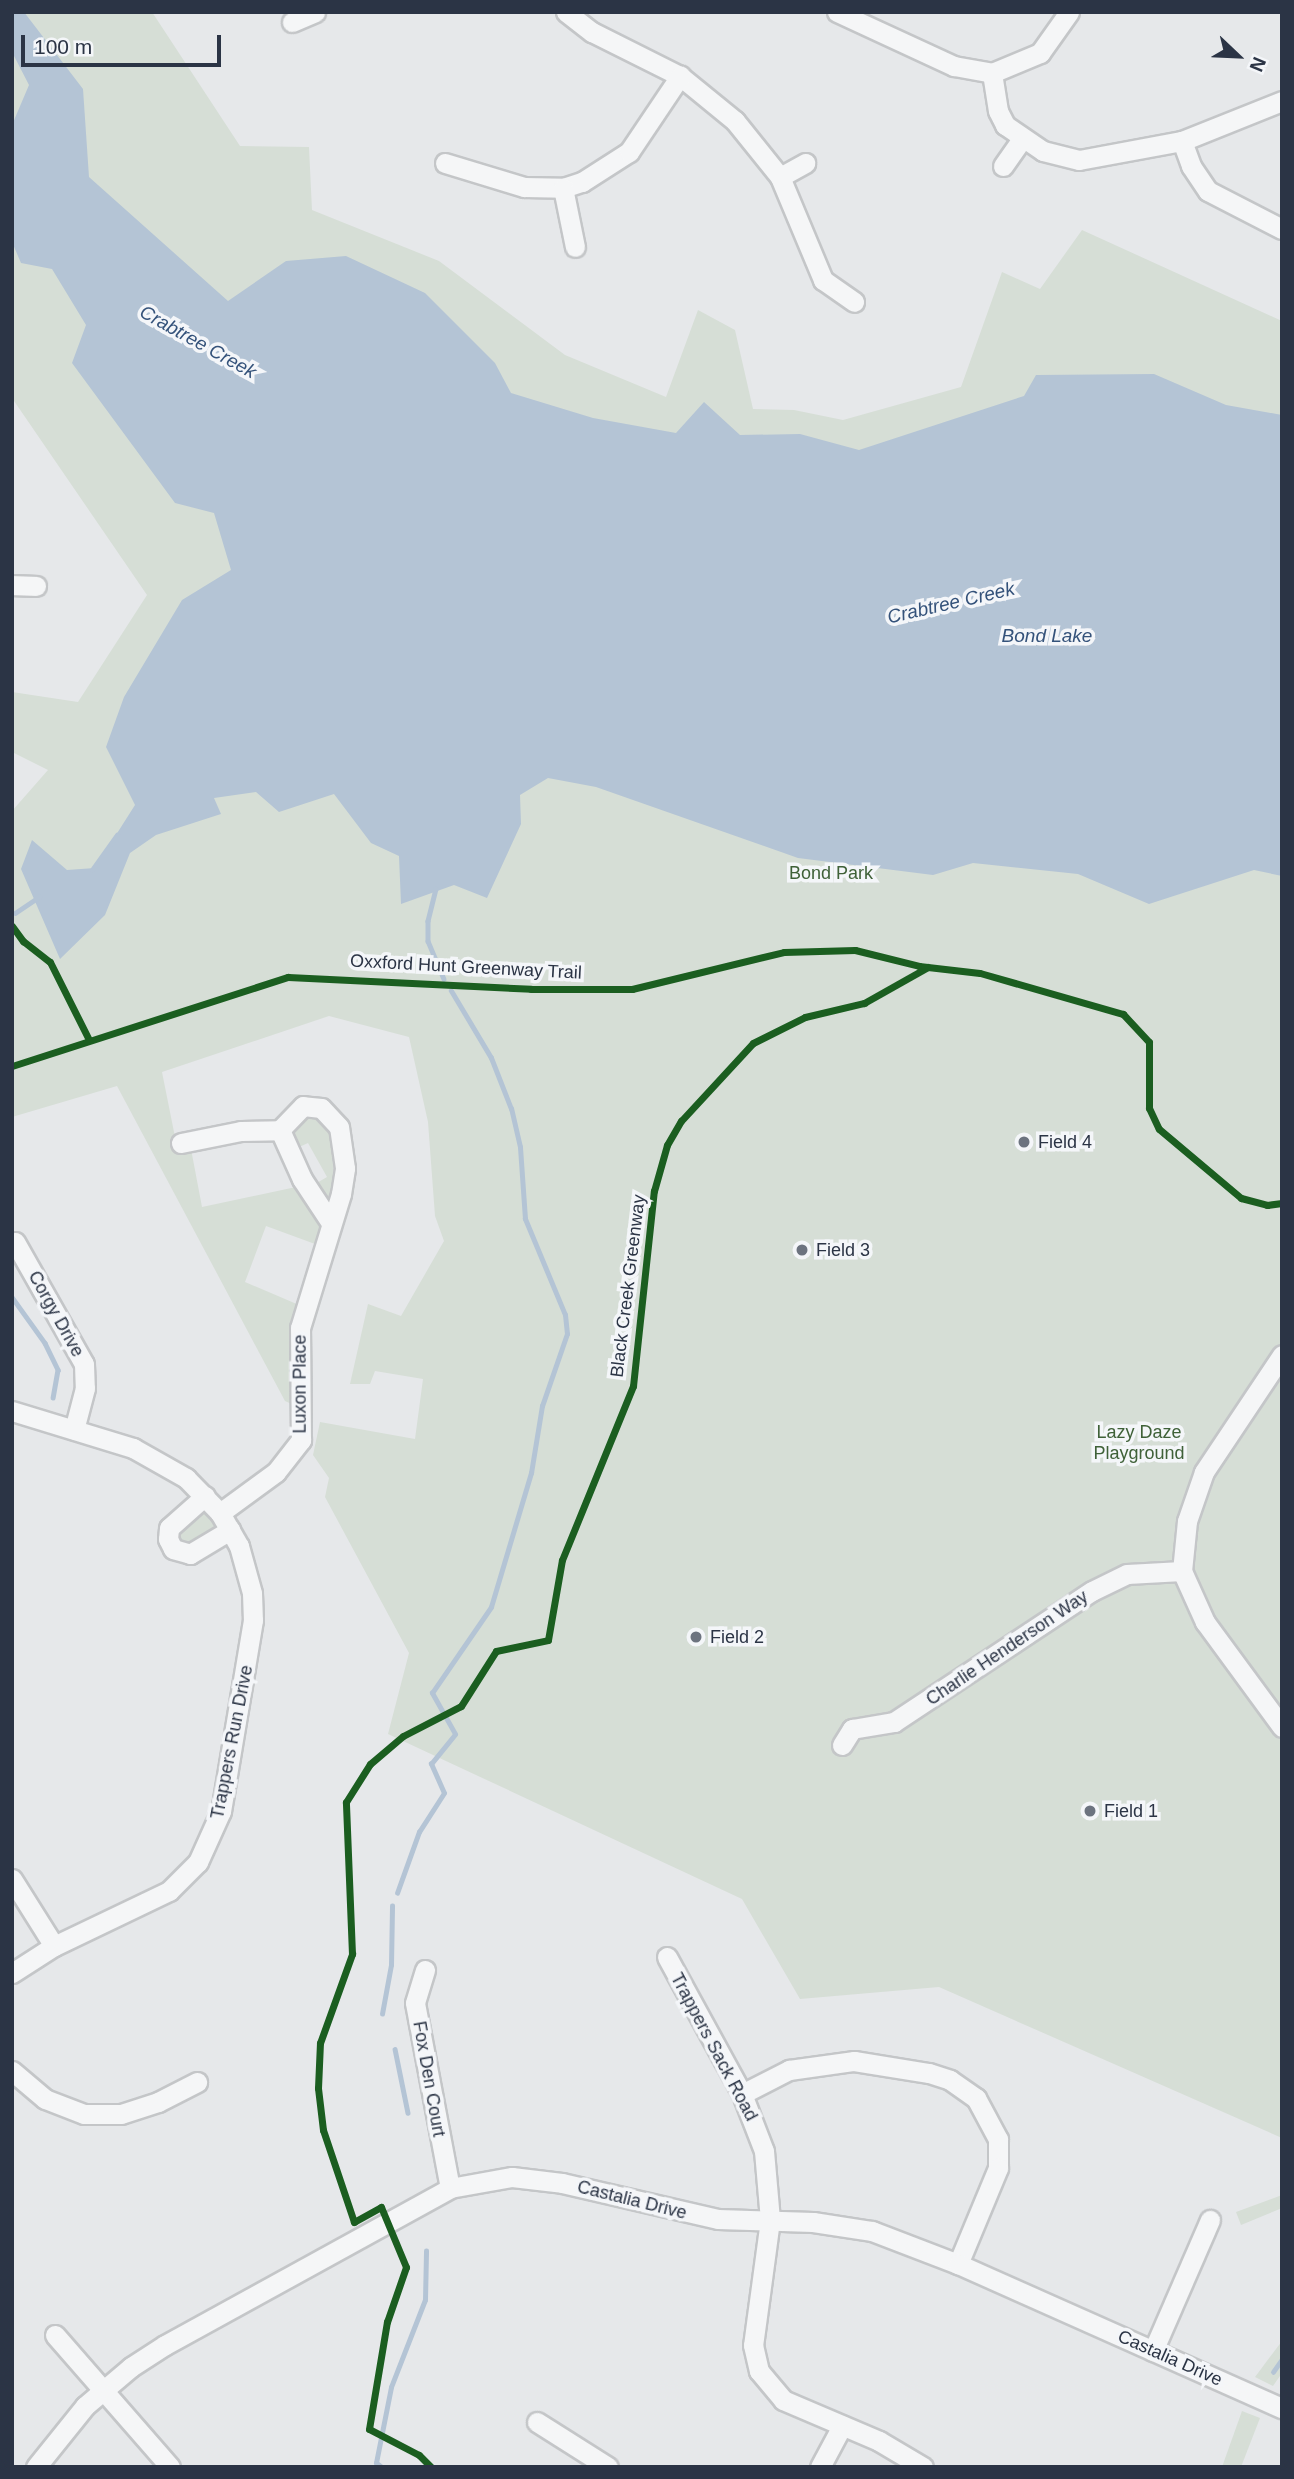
<!DOCTYPE html>
<style>
body{margin:0}
#map{position:relative;width:1294px;height:2479px;overflow:hidden;background:#e6e8ea;font-family:Helvetica,sans-serif}
div>[style]{position:absolute}
[style*='--x']{left:calc(var(--x)*1px);top:calc(var(--y)*1px);width:calc(var(--w)*1px);rotate:calc(var(--a)*1deg)}
.green>*{inset:0;background:#d6ded6}
.water>*{inset:0;background:#b4c4d5}
.stream>*{height:4.5px;margin:-2.25px;padding:0 2.25px;transform-origin:2.25px;border-radius:2.25px;background:#b4c4d5}
.roads{filter:drop-shadow(2px 0 #c4c6c8) drop-shadow(-2px 0 #c4c6c8) drop-shadow(0 2px #c4c6c8) drop-shadow(0 -2px #c4c6c8)}
.minor>*{height:19px;margin:-9.5px;padding:0 9.5px;transform-origin:9.5px;border-radius:9.5px;background:#f5f6f7}
.cycleway>*{height:7px;margin:-3.5px;padding:0 3.5px;transform-origin:3.5px;border-radius:3.5px;background:#1b5e20}
.dots>*{width:19px;height:19px;translate:-50% -50%;box-sizing:border-box;border:4px solid #f4f6f9;border-radius:50%}
span{translate:-50% -50%;white-space:nowrap;text-align:center;line-height:1.15;-webkit-text-stroke:7px #f4f6f9;paint-order:stroke}
.park-label{font-size:18px;color:#3f6138}
.street-label{font-size:18px;color:#2b3445}
.poi-label{font-size:18px;color:#2b3445}
.left{translate:0 -50%;text-align:left}
.water-label{font-size:19px;color:#34527a;font-style:italic}
.frame{position:absolute;inset:0;border:14px solid #2b3445;pointer-events:none}
.north{position:absolute;left:1203px;top:21px;width:70px;height:70px;-webkit-text-stroke:5px #f4f6f9;paint-order:stroke;rotate:113deg;font-size:19px;font-weight:700;line-height:28px;text-align:center;color:#2b3445}
.north::after{content:'';display:block;margin:auto;width:24px;height:32px;background:#2b3445;clip-path:polygon(50% 0,100% 100%,50% 72%,0 100%)}
.scale{position:absolute;left:21px;top:35px;width:200px;height:32px;box-sizing:border-box;border:4px solid #2b3445;border-top:0;padding-left:9px;font-size:21px;line-height:24px;white-space:nowrap;color:#2b3445;-webkit-text-stroke:5px #f4f6f9;paint-order:stroke}
</style>
<div id="map">
<div class="green">
<div style="clip-path:polygon(12px 12px,152px 12px,240px 146px,309px 147px,312px 210px,439px 261px,565px 355px,666px 397px,698px 310px,735px 330px,753px 409px,794px 410px,843px 420px,961px 387px,1002px 272px,1040px 289px,1082px 230px,1282px 321px,1282px 2138px,939px 1987px,800px 1999px,742px 1899px,388px 1734px,409px 1653px,325px 1497px,329px 1478px,313px 1455px,320px 1422px,415px 1439px,423px 1379px,375px 1371px,370px 1384px,350px 1384px,368px 1304px,401px 1316px,444px 1241px,435px 1216px,428px 1122px,409px 1037px,329px 1016px,162px 1072px,178px 1152px,191px 1149px,202px 1207px,296px 1187px,317px 1216px,320px 1231px,315px 1244px,266px 1226px,245px 1282px,299px 1305px,289px 1352px,296px 1406px,285px 1401px,117px 1086px,12px 1117px,12px 811px,48px 770px,12px 752px,12px 692px,78px 702px,147px 595px,12px 398px)"></div>
<div style="clip-path:polygon(307px 1114px,321px 1117px,330px 1126px,335px 1186px,329px 1203px,315px 1184px,327px 1177px,308px 1143px,297px 1148px,289px 1133px)"></div>
<div style="clip-path:polygon(203px 1511px,217px 1527px,193px 1546px,180px 1545px,177px 1529px)"></div>
<div style="clip-path:polygon(1282px 2195px,1282px 2208px,1241px 2225px,1236px 2212px)"></div>
<div style="clip-path:polygon(1282px 2341px,1282px 2373px,1273px 2386px,1255px 2377px)"></div>
<div style="clip-path:polygon(1242px 2411px,1260px 2418px,1241px 2467px,1222px 2467px)"></div>
</div>
<div class="water">
<div style="clip-path:polygon(12px 12px,24px 12px,83px 89px,89px 177px,228px 301px,286px 261px,346px 256px,425px 293px,495px 363px,511px 393px,593px 418px,676px 433px,704px 402px,740px 435px,800px 434px,859px 450px,1024px 396px,1036px 375px,1154px 374px,1226px 405px,1282px 415px,1282px 876px,1254px 870px,1149px 904px,1078px 874px,973px 863px,933px 875px,798px 858px,596px 787px,548px 778px,520px 795px,521px 824px,487px 898px,454px 885px,401px 904px,399px 856px,371px 843px,334px 794px,279px 812px,256px 792px,214px 798px,221px 814px,156px 835px,130px 853px,105px 915px,60px 959px,21px 869px,32px 840px,67px 870px,95px 868px,135px 805px,106px 747px,124px 697px,182px 600px,231px 570px,214px 513px,175px 503px,72px 363px,86px 325px,52px 269px,21px 263px,12px 242px,12px 125px,29px 85px,12px 52px)"></div>
</div>
<div class="stream">
<div style="--x:92;--y:870;--w:43;--a:-54.5"></div>
<div style="--x:436;--y:889;--w:33;--a:104"></div>
<div style="--x:428;--y:921;--w:20;--a:90"></div>
<div style="--x:428;--y:941;--w:41;--a:67.2"></div>
<div style="--x:15;--y:913;--w:29;--a:-34"></div>
<div style="--x:12;--y:1297;--w:57;--a:54.3"></div>
<div style="--x:45;--y:1343;--w:30;--a:64"></div>
<div style="--x:58;--y:1370;--w:28;--a:100"></div>
<div style="--x:397;--y:1893;--w:65;--a:-70.2"></div>
<div style="--x:419;--y:1832;--w:46;--a:-57.3"></div>
<div style="--x:444;--y:1793;--w:32;--a:-114"></div>
<div style="--x:431;--y:1764;--w:38;--a:-51"></div>
<div style="--x:455;--y:1734;--w:47;--a:-119.3"></div>
<div style="--x:432;--y:1693;--w:104;--a:-55.5"></div>
<div style="--x:491;--y:1607;--w:140;--a:-73.4"></div>
<div style="--x:531;--y:1473;--w:68;--a:-80.7"></div>
<div style="--x:542;--y:1406;--w:76;--a:-70.9"></div>
<div style="--x:567;--y:1334;--w:19;--a:-96"></div>
<div style="--x:565;--y:1315;--w:104;--a:-112.6"></div>
<div style="--x:525;--y:1219;--w:72;--a:-94"></div>
<div style="--x:520;--y:1147;--w:39;--a:-103"></div>
<div style="--x:511;--y:1109;--w:55;--a:-111.4"></div>
<div style="--x:491;--y:1058;--w:78;--a:-120.8"></div>
<div style="--x:382;--y:2014;--w:50;--a:-79.6"></div>
<div style="--x:391;--y:1965;--w:59;--a:-89"></div>
<div style="--x:395;--y:2049;--w:65;--a:78.5"></div>
<div style="--x:1273;--y:2372;--w:16;--a:-55"></div>
<div style="--x:381;--y:2467;--w:6;--a:-141"></div>
<div style="--x:376;--y:2463;--w:77;--a:-78.8"></div>
<div style="--x:391;--y:2387;--w:93;--a:-68.7"></div>
<div style="--x:425;--y:2300;--w:49;--a:-88.8"></div>
</div>
<div class="roads">
<div class="minor">
<div style="--x:566;--y:12;--w:33;--a:38"></div>
<div style="--x:592;--y:32;--w:98;--a:26.6"></div>
<div style="--x:680;--y:76;--w:71;--a:39.3"></div>
<div style="--x:735;--y:121;--w:72;--a:51.2"></div>
<div style="--x:780;--y:177;--w:112;--a:67.3"></div>
<div style="--x:823;--y:280;--w:38;--a:35"></div>
<div style="--x:837;--y:12;--w:129;--a:24.8"></div>
<div style="--x:954;--y:66;--w:39;--a:10"></div>
<div style="--x:992;--y:73;--w:52;--a:-22.6"></div>
<div style="--x:1040;--y:53;--w:50;--a:-54.7"></div>
<div style="--x:292;--y:22;--w:25;--a:-23"></div>
<div style="--x:992;--y:73;--w:38;--a:81"></div>
<div style="--x:998;--y:111;--w:16;--a:63"></div>
<div style="--x:1005;--y:125;--w:46;--a:34.4"></div>
<div style="--x:1043;--y:151;--w:37;--a:14"></div>
<div style="--x:1079;--y:160;--w:105;--a:-10.5"></div>
<div style="--x:1282;--y:101;--w:108;--a:158.2"></div>
<div style="--x:1182;--y:141;--w:27;--a:70"></div>
<div style="--x:1191;--y:166;--w:30;--a:56"></div>
<div style="--x:1208;--y:191;--w:83;--a:27.2"></div>
<div style="--x:445;--y:163;--w:83;--a:16.9"></div>
<div style="--x:524;--y:187;--w:39;--a:1"></div>
<div style="--x:563;--y:188;--w:20;--a:-18"></div>
<div style="--x:582;--y:182;--w:56;--a:-32.6"></div>
<div style="--x:629;--y:152;--w:92;--a:-56.1"></div>
<div style="--x:1003;--y:166;--w:33;--a:-55"></div>
<div style="--x:780;--y:177;--w:29;--a:-29"></div>
<div style="--x:563;--y:188;--w:60;--a:78.5"></div>
<div style="--x:12;--y:585;--w:24;--a:2"></div>
<div style="--x:181;--y:1143;--w:61;--a:-11.3"></div>
<div style="--x:241;--y:1131;--w:39;--a:-1"></div>
<div style="--x:15;--y:1242;--w:140;--a:60.5"></div>
<div style="--x:84;--y:1364;--w:24;--a:88"></div>
<div style="--x:85;--y:1388;--w:43;--a:104.7"></div>
<div style="--x:1282;--y:1355;--w:141;--a:123.7"></div>
<div style="--x:1204;--y:1472;--w:52;--a:109.1"></div>
<div style="--x:1187;--y:1521;--w:50;--a:95.7"></div>
<div style="--x:1182;--y:1571;--w:56;--a:65.7"></div>
<div style="--x:1205;--y:1622;--w:130;--a:53.7"></div>
<div style="--x:12;--y:1411;--w:127;--a:17"></div>
<div style="--x:133;--y:1448;--w:61;--a:29.5"></div>
<div style="--x:186;--y:1478;--w:49;--a:45.8"></div>
<div style="--x:220;--y:1513;--w:38;--a:60"></div>
<div style="--x:239;--y:1546;--w:49;--a:74.5"></div>
<div style="--x:252;--y:1593;--w:27;--a:88"></div>
<div style="--x:253;--y:1620;--w:194;--a:99.5"></div>
<div style="--x:221;--y:1811;--w:56;--a:114.3"></div>
<div style="--x:198;--y:1862;--w:41;--a:135"></div>
<div style="--x:169;--y:1891;--w:127;--a:154.4"></div>
<div style="--x:54;--y:1946;--w:50;--a:147.3"></div>
<div style="--x:205;--y:1496;--w:48;--a:138.4"></div>
<div style="--x:169;--y:1528;--w:11;--a:95"></div>
<div style="--x:168;--y:1539;--w:11;--a:63"></div>
<div style="--x:173;--y:1549;--w:18;--a:16"></div>
<div style="--x:190;--y:1554;--w:47;--a:-31"></div>
<div style="--x:220;--y:1513;--w:69;--a:-36.2"></div>
<div style="--x:276;--y:1472;--w:41;--a:-52"></div>
<div style="--x:301;--y:1440;--w:112;--a:-90.5"></div>
<div style="--x:300;--y:1328;--w:140;--a:-73"></div>
<div style="--x:341;--y:1194;--w:26;--a:-81"></div>
<div style="--x:345;--y:1168;--w:41;--a:-98.3"></div>
<div style="--x:339;--y:1127;--w:26;--a:-133"></div>
<div style="--x:321;--y:1108;--w:18;--a:-174"></div>
<div style="--x:303;--y:1106;--w:33;--a:134"></div>
<div style="--x:280;--y:1130;--w:54;--a:65.8"></div>
<div style="--x:302;--y:1179;--w:53;--a:56.6"></div>
<div style="--x:842;--y:1745;--w:19;--a:-58"></div>
<div style="--x:852;--y:1729;--w:43;--a:-9.5"></div>
<div style="--x:894;--y:1722;--w:237;--a:-33.5"></div>
<div style="--x:1092;--y:1591;--w:39;--a:-26"></div>
<div style="--x:1127;--y:1574;--w:55;--a:-3.1"></div>
<div style="--x:12;--y:1879;--w:79;--a:57.9"></div>
<div style="--x:667;--y:1957;--w:156;--a:61.3"></div>
<div style="--x:742;--y:2094;--w:61;--a:68.9"></div>
<div style="--x:764;--y:2151;--w:69;--a:85"></div>
<div style="--x:770;--y:2220;--w:126;--a:97.7"></div>
<div style="--x:753;--y:2345;--w:27;--a:77"></div>
<div style="--x:759;--y:2371;--w:38;--a:50"></div>
<div style="--x:783;--y:2400;--w:104;--a:23.1"></div>
<div style="--x:879;--y:2441;--w:51;--a:30.6"></div>
<div style="--x:425;--y:1970;--w:34;--a:107"></div>
<div style="--x:415;--y:2003;--w:188;--a:79.3"></div>
<div style="--x:12;--y:2071;--w:43;--a:40.3"></div>
<div style="--x:45;--y:2099;--w:42;--a:21"></div>
<div style="--x:84;--y:2114;--w:37;--a:0"></div>
<div style="--x:121;--y:2114;--w:39;--a:-18"></div>
<div style="--x:158;--y:2102;--w:44;--a:-27.1"></div>
<div style="--x:742;--y:2094;--w:53;--a:-27.1"></div>
<div style="--x:789;--y:2070;--w:66;--a:-7.9"></div>
<div style="--x:854;--y:2061;--w:76;--a:9.1"></div>
<div style="--x:929;--y:2073;--w:22;--a:18"></div>
<div style="--x:950;--y:2080;--w:32;--a:35"></div>
<div style="--x:976;--y:2098;--w:47;--a:61.8"></div>
<div style="--x:998;--y:2139;--w:29;--a:90"></div>
<div style="--x:998;--y:2168;--w:104;--a:112.6"></div>
<div style="--x:55;--y:2335;--w:175;--a:48.9"></div>
<div style="--x:1153;--y:2351;--w:143;--a:-66.5"></div>
<div style="--x:537;--y:2422;--w:84;--a:32.4"></div>
<div style="--x:36;--y:2467;--w:78;--a:-51.2"></div>
<div style="--x:85;--y:2406;--w:60;--a:-40.3"></div>
<div style="--x:131;--y:2367;--w:40;--a:-32.9"></div>
<div style="--x:165;--y:2345;--w:325;--a:-28.8"></div>
<div style="--x:450;--y:2188;--w:63;--a:-10.1"></div>
<div style="--x:512;--y:2177;--w:50;--a:6.8"></div>
<div style="--x:562;--y:2183;--w:160;--a:13"></div>
<div style="--x:718;--y:2219;--w:95;--a:1.8"></div>
<div style="--x:813;--y:2222;--w:60;--a:8.7"></div>
<div style="--x:872;--y:2231;--w:92;--a:21"></div>
<div style="--x:958;--y:2264;--w:355;--a:24"></div>
<div style="--x:820;--y:2467;--w:47;--a:-61.8"></div>
</div>
</div>
<div class="cycleway">
<div style="--x:12;--y:926;--w:19;--a:54"></div>
<div style="--x:23;--y:941;--w:34;--a:38"></div>
<div style="--x:50;--y:962;--w:85;--a:63.4"></div>
<div style="--x:12;--y:1066;--w:290;--a:-17.9"></div>
<div style="--x:288;--y:977;--w:243;--a:2.8"></div>
<div style="--x:531;--y:989;--w:101;--a:0"></div>
<div style="--x:632;--y:989;--w:156;--a:-13.7"></div>
<div style="--x:784;--y:952;--w:71;--a:-1.6"></div>
<div style="--x:855;--y:950;--w:66;--a:14"></div>
<div style="--x:919;--y:966;--w:61;--a:6.5"></div>
<div style="--x:980;--y:973;--w:149;--a:16"></div>
<div style="--x:1123;--y:1014;--w:38;--a:47"></div>
<div style="--x:1149;--y:1042;--w:66;--a:90"></div>
<div style="--x:1149;--y:1108;--w:23;--a:65"></div>
<div style="--x:1159;--y:1129;--w:107;--a:40.1"></div>
<div style="--x:1241;--y:1198;--w:27;--a:15"></div>
<div style="--x:1267;--y:1205;--w:15;--a:-8"></div>
<div style="--x:431;--y:2467;--w:17;--a:-135"></div>
<div style="--x:419;--y:2455;--w:56;--a:-152.5"></div>
<div style="--x:369;--y:2429;--w:109;--a:-80.5"></div>
<div style="--x:387;--y:2322;--w:58;--a:-70.9"></div>
<div style="--x:406;--y:2267;--w:65;--a:-112.6"></div>
<div style="--x:381;--y:2207;--w:31;--a:151"></div>
<div style="--x:354;--y:2222;--w:97;--a:-108.6"></div>
<div style="--x:323;--y:2130;--w:42;--a:-96.8"></div>
<div style="--x:318;--y:2088;--w:45;--a:-87.5"></div>
<div style="--x:320;--y:2043;--w:95;--a:-70.2"></div>
<div style="--x:352;--y:1954;--w:152;--a:-92.3"></div>
<div style="--x:346;--y:1802;--w:45;--a:-57.7"></div>
<div style="--x:370;--y:1764;--w:43;--a:-40.3"></div>
<div style="--x:403;--y:1736;--w:65;--a:-27.3"></div>
<div style="--x:461;--y:1706;--w:65;--a:-57.5"></div>
<div style="--x:496;--y:1651;--w:53;--a:-11.9"></div>
<div style="--x:548;--y:1640;--w:81;--a:-80.1"></div>
<div style="--x:562;--y:1560;--w:188;--a:-67.8"></div>
<div style="--x:633;--y:1386;--w:196;--a:-83.9"></div>
<div style="--x:654;--y:1191;--w:48;--a:-74.2"></div>
<div style="--x:667;--y:1145;--w:28;--a:-60"></div>
<div style="--x:681;--y:1121;--w:106;--a:-47.3"></div>
<div style="--x:753;--y:1043;--w:58;--a:-26.6"></div>
<div style="--x:805;--y:1017;--w:61;--a:-13.3"></div>
<div style="--x:864;--y:1003;--w:73;--a:-29.4"></div>
</div>
<div class="dots">
<div style="left:1024px;top:1142px;background:#6c737f"></div>
<div style="left:802px;top:1250px;background:#6c737f"></div>
<div style="left:696px;top:1637px;background:#6c737f"></div>
<div style="left:1090px;top:1811px;background:#6c737f"></div>
</div>
<div class="park-label">
<span style="left:831px;top:873px">Bond Park</span>
<span style="left:1139px;top:1443px">Lazy Daze<br>Playground</span>
</div>
<div class="street-label">
<span style="left:466px;top:967px;rotate:3deg">Oxxford Hunt Greenway Trail</span>
<span style="left:628px;top:1286px;rotate:-83deg">Black Creek Greenway</span>
<span style="left:56px;top:1314px;rotate:61deg">Corgy Drive</span>
<span style="left:300px;top:1384px;rotate:-90deg">Luxon Place</span>
<span style="left:1007px;top:1648px;rotate:-34deg">Charlie Henderson Way</span>
<span style="left:232px;top:1742px;rotate:-79deg">Trappers Run Drive</span>
<span style="left:714px;top:2047px;rotate:62deg">Trappers Sack Road</span>
<span style="left:429px;top:2079px;rotate:80deg">Fox Den Court</span>
<span style="left:632px;top:2200px;rotate:14deg">Castalia Drive</span>
<span style="left:1170px;top:2358px;rotate:24deg">Castalia Drive</span>
</div>
<div class="poi-label">
<span class="left" style="left:1038px;top:1142px">Field 4</span>
<span class="left" style="left:816px;top:1250px">Field 3</span>
<span class="left" style="left:710px;top:1637px">Field 2</span>
<span class="left" style="left:1104px;top:1811px">Field 1</span>
</div>
<div class="water-label">
<span style="left:198px;top:342px;rotate:29deg">Crabtree Creek</span>
<span style="left:951px;top:603px;rotate:-13deg">Crabtree Creek</span>
<span style="left:1047px;top:636px">Bond Lake</span>
</div>
<div class="frame"></div>
<div class="north">N</div>
<div class="scale">100 m</div>
</div>
